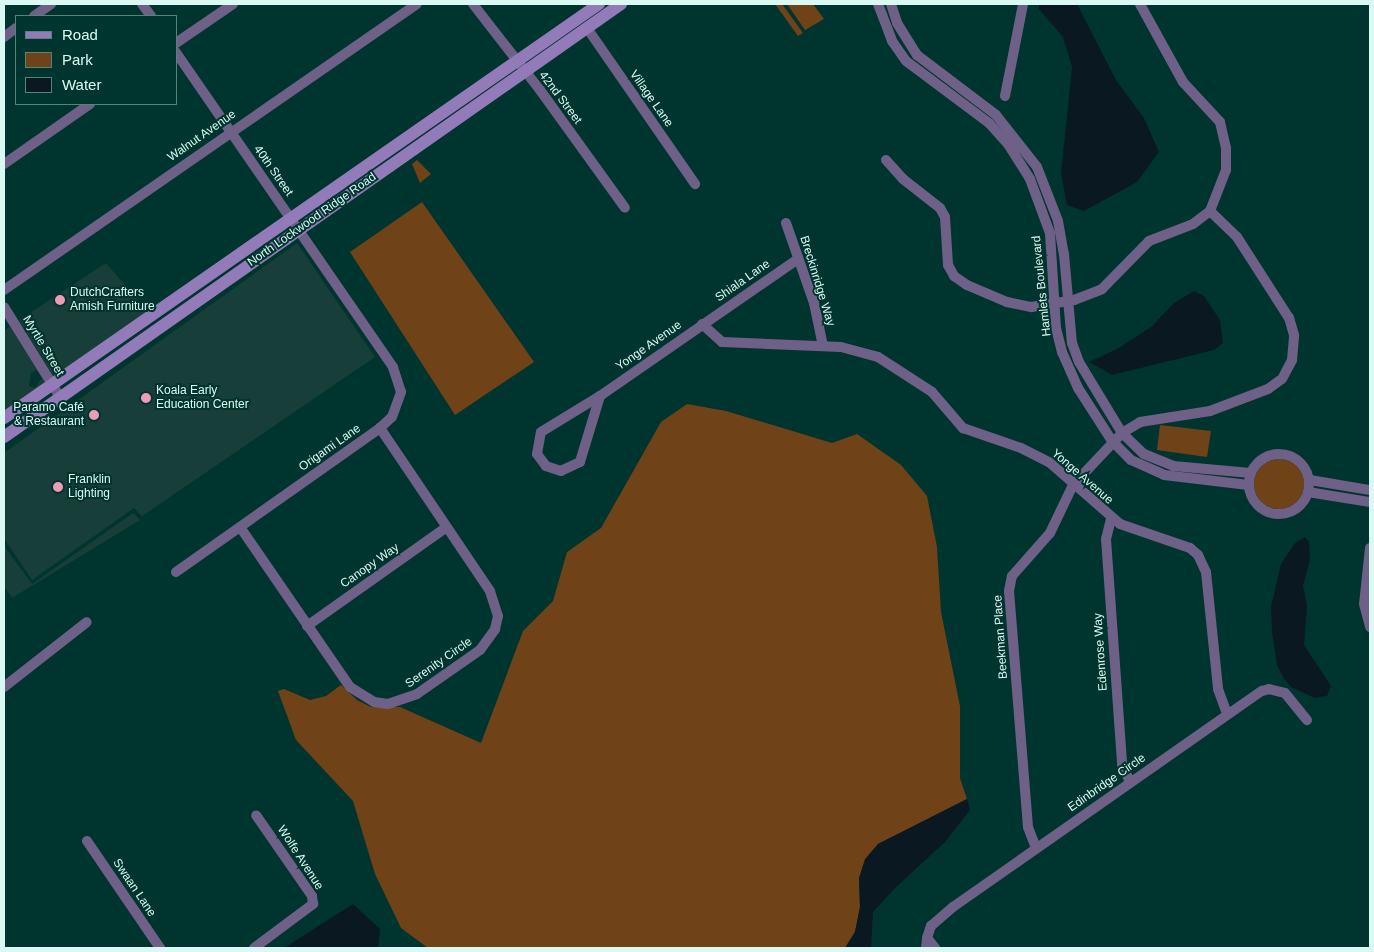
<!DOCTYPE html>
<meta charset="utf-8">
<style>
body{margin:0}
#map{position:relative;width:1374px;height:952px;overflow:hidden;background:#00352f;font-family:Arial,sans-serif}
div>[style]{position:absolute}
[style*='--x']{left:calc(var(--x)*1px);top:calc(var(--y)*1px);width:calc(var(--w)*1px);rotate:calc(var(--a)*1deg)}
.built>*{inset:0;background:#173e38}
.green>*{inset:0;background:#6f4317}
.round{border-radius:50%}
.water>*{inset:0;background:#0a1822}
.minor>*{height:10px;margin:-5px;padding:0 5px;transform-origin:5px;border-radius:5px;background:#6e6087}
.minor>.ring{margin:-5px;padding:0;box-sizing:content-box;background:none;border:10px solid #6e6087;border-radius:50%}
.secondary>*{height:12px;margin:-6px;padding:0 6px;transform-origin:6px;border-radius:6px;background:#937bba}
.dots>*{width:14px;height:14px;translate:-50% -50%;box-sizing:border-box;border:2px solid #00352f;border-radius:50%}
span{translate:-50% -50%;white-space:nowrap;text-align:center;line-height:1.15;-webkit-text-stroke:4px #00352f;paint-order:stroke}
.street-label{font-size:12px;color:#daf9f2}
.poi-label{font-size:12px;color:#daf9f2}
.left{translate:0 -50%;text-align:left}
.right{translate:-100% -50%;text-align:right}
.frame{position:absolute;inset:0;border:5px solid #daf9f2;pointer-events:none}
.legend{position:absolute;left:15px;top:15px;width:162px;height:90px;box-sizing:border-box;background:#00352f;border:1px solid #57837d;margin:0;padding:6px 9px;list-style:none;font-size:15px;color:#daf9f2}
.legend li{display:flex;align-items:center;gap:10px;height:25px}
.legend b{width:25px;border:1px solid #57837d}
</style>
<div id="map">
<div class="built">
<div style="clip-path:polygon(297px 243px,375px 357px,142px 516px,134px 508px,32px 580px,4px 538px,4px 453px)"></div>
<div style="clip-path:polygon(106px 263px,148px 312px,54px 377px,19px 320px)"></div>
<div style="clip-path:polygon(10px 326px,37px 370px,31px 373px,29px 386px,35px 388px,42px 378px,45px 384px,4px 412px,4px 331px)"></div>
<div style="clip-path:polygon(133px 513px,140px 520px,12px 598px,4px 586px,4px 546px,32px 584px)"></div>
</div>
<div class="green">
<div style="clip-path:polygon(775px 4px,782px 4px,803px 33px,798px 36px)"></div>
<div style="clip-path:polygon(787px 4px,813px 4px,824px 19px,805px 30px)"></div>
<div style="clip-path:polygon(417px 160px,431px 174px,420px 183px,412px 164px)"></div>
<div style="clip-path:polygon(422px 202px,534px 362px,455px 415px,350px 252px)"></div>
<div style="clip-path:polygon(687px 404px,726px 411px,832px 443px,857px 434px,901px 465px,927px 496px,937px 547px,941px 612px,960px 706px,960px 778px,967px 799px,878px 844px,859px 878px,860px 907px,855px 932px,845px 948px,428px 948px,401px 928px,375px 874px,353px 801px,296px 740px,278px 691px,284px 689px,310px 700px,326px 696px,341px 685px,357px 700px,371px 707px,400px 707px,481px 743px,523px 631px,553px 601px,567px 552px,601px 528px,661px 422px)"></div>
<div style="clip-path:polygon(1160px 425px,1211px 431px,1207px 457px,1157px 450px)"></div>
<div class="round" style="left:1254px;top:459px;width:50px;height:50px"></div>
</div>
<div class="water">
<div style="clip-path:polygon(1039px 4px,1077px 4px,1116px 80px,1144px 118px,1159px 152px,1137px 182px,1084px 211px,1067px 205px,1061px 173px,1072px 67px,1063px 37px,1039px 9px)"></div>
<div style="clip-path:polygon(1194px 291px,1204px 296px,1220px 320px,1223px 343px,1214px 350px,1112px 375px,1089px 362px,1117px 349px,1151px 327px,1174px 303px)"></div>
<div style="clip-path:polygon(1305px 537px,1309px 542px,1310px 560px,1303px 586px,1307px 606px,1304px 645px,1331px 686px,1327px 696px,1315px 698px,1291px 687px,1283px 677px,1277px 665px,1272px 632px,1271px 607px,1281px 564px,1295px 543px)"></div>
<div style="clip-path:polygon(967px 799px,970px 810px,945px 842px,895px 888px,873px 912px,871px 948px,845px 948px,855px 932px,860px 907px,859px 878px,865px 859px,878px 844px)"></div>
<div style="clip-path:polygon(353px 904px,380px 929px,378px 948px,284px 948px)"></div>
</div>
<div class="minor">
<div style="--x:142;--y:4;--w:15;--a:53"></div>
<div style="--x:473;--y:4;--w:109;--a:52.1"></div>
<div style="--x:540;--y:90;--w:145;--a:54.2"></div>
<div style="--x:878;--y:4;--w:40;--a:69"></div>
<div style="--x:892;--y:41;--w:24;--a:55"></div>
<div style="--x:906;--y:61;--w:104;--a:36.8"></div>
<div style="--x:989;--y:123;--w:28;--a:48"></div>
<div style="--x:1008;--y:144;--w:41;--a:57.8"></div>
<div style="--x:1030;--y:179;--w:58;--a:69.7"></div>
<div style="--x:1050;--y:233;--w:95;--a:86.4"></div>
<div style="--x:1056;--y:328;--w:25;--a:76"></div>
<div style="--x:1062;--y:352;--w:39;--a:66"></div>
<div style="--x:1078;--y:388;--w:63;--a:57.3"></div>
<div style="--x:1112;--y:441;--w:27;--a:45"></div>
<div style="--x:1131;--y:460;--w:36;--a:24"></div>
<div style="--x:1164;--y:475;--w:85;--a:6.8"></div>
<div style="--x:891;--y:4;--w:20;--a:72"></div>
<div style="--x:897;--y:23;--w:38;--a:58"></div>
<div style="--x:917;--y:55;--w:99;--a:37.2"></div>
<div style="--x:996;--y:115;--w:66;--a:51.7"></div>
<div style="--x:1037;--y:167;--w:58;--a:68.7"></div>
<div style="--x:1058;--y:221;--w:34;--a:80"></div>
<div style="--x:1064;--y:254;--w:89;--a:84.9"></div>
<div style="--x:1072;--y:343;--w:20;--a:70"></div>
<div style="--x:1079;--y:362;--w:83;--a:58.8"></div>
<div style="--x:1122;--y:433;--w:30;--a:44"></div>
<div style="--x:1144;--y:454;--w:31;--a:22"></div>
<div style="--x:1173;--y:466;--w:78;--a:5.1"></div>
<div style="--x:34;--y:16;--w:21;--a:-35"></div>
<div style="--x:587;--y:28;--w:190;--a:55.3"></div>
<div style="--x:4;--y:37;--w:15;--a:-37"></div>
<div style="--x:176;--y:43;--w:69;--a:-34.4"></div>
<div style="--x:1005;--y:96;--w:94;--a:-78.9"></div>
<div style="--x:886;--y:160;--w:25;--a:48"></div>
<div style="--x:903;--y:179;--w:47;--a:38.1"></div>
<div style="--x:940;--y:208;--w:10;--a:61"></div>
<div style="--x:945;--y:217;--w:48;--a:86.4"></div>
<div style="--x:948;--y:265;--w:13;--a:61"></div>
<div style="--x:954;--y:276;--w:16;--a:35"></div>
<div style="--x:967;--y:285;--w:43;--a:23"></div>
<div style="--x:1007;--y:302;--w:25;--a:12"></div>
<div style="--x:1031;--y:307;--w:44;--a:-9.2"></div>
<div style="--x:1074;--y:300;--w:30;--a:-21"></div>
<div style="--x:1102;--y:289;--w:67;--a:-45.6"></div>
<div style="--x:1149;--y:241;--w:47;--a:-21.1"></div>
<div style="--x:1193;--y:224;--w:21;--a:-37"></div>
<div style="--x:1210;--y:211;--w:44;--a:-68.7"></div>
<div style="--x:1226;--y:170;--w:22;--a:-90"></div>
<div style="--x:1226;--y:148;--w:27;--a:-103"></div>
<div style="--x:1220;--y:122;--w:54;--a:-132.8"></div>
<div style="--x:1183;--y:82;--w:89;--a:-118.9"></div>
<div style="--x:4;--y:164;--w:105;--a:-34.9"></div>
<div style="--x:786;--y:223;--w:85;--a:70.7"></div>
<div style="--x:814;--y:303;--w:44;--a:78.2"></div>
<div style="--x:4;--y:290;--w:502;--a:-34.7"></div>
<div style="--x:4;--y:307;--w:106;--a:58.1"></div>
<div style="--x:702;--y:324;--w:27;--a:42"></div>
<div style="--x:722;--y:342;--w:119;--a:2.4"></div>
<div style="--x:841;--y:347;--w:38;--a:15"></div>
<div style="--x:878;--y:357;--w:64;--a:32.9"></div>
<div style="--x:932;--y:392;--w:48;--a:49.3"></div>
<div style="--x:963;--y:428;--w:61;--a:19"></div>
<div style="--x:1021;--y:448;--w:31;--a:27"></div>
<div style="--x:1049;--y:462;--w:94;--a:41.1"></div>
<div style="--x:1120;--y:524;--w:74;--a:18.9"></div>
<div style="--x:1190;--y:548;--w:11;--a:41"></div>
<div style="--x:1198;--y:555;--w:19;--a:65"></div>
<div style="--x:1206;--y:572;--w:118;--a:84.1"></div>
<div style="--x:1218;--y:689;--w:27;--a:70"></div>
<div style="--x:600;--y:396;--w:241;--a:-34.7"></div>
<div style="--x:600;--y:396;--w:69;--a:106.9"></div>
<div style="--x:580;--y:462;--w:21;--a:155"></div>
<div style="--x:561;--y:471;--w:16;--a:-162"></div>
<div style="--x:546;--y:466;--w:15;--a:-127"></div>
<div style="--x:537;--y:454;--w:22;--a:-80"></div>
<div style="--x:541;--y:432;--w:69;--a:-31.4"></div>
<div class="ring" style="left:1249px;top:454px;width:50px;height:50px"></div>
<div style="--x:1310;--y:480;--w:61;--a:9.5"></div>
<div style="--x:1308;--y:492;--w:63;--a:9.2"></div>
<div style="--x:1111;--y:519;--w:21;--a:104"></div>
<div style="--x:1106;--y:539;--w:226;--a:85.9"></div>
<div style="--x:1122;--y:764;--w:20;--a:66"></div>
<div style="--x:240;--y:527;--w:194;--a:55.5"></div>
<div style="--x:350;--y:687;--w:28;--a:32"></div>
<div style="--x:374;--y:702;--w:14;--a:8"></div>
<div style="--x:388;--y:704;--w:31;--a:-19"></div>
<div style="--x:417;--y:694;--w:77;--a:-34.9"></div>
<div style="--x:480;--y:650;--w:26;--a:-54"></div>
<div style="--x:495;--y:629;--w:13;--a:-77"></div>
<div style="--x:498;--y:616;--w:26;--a:-108"></div>
<div style="--x:490;--y:591;--w:197;--a:-124"></div>
<div style="--x:1370;--y:548;--w:56;--a:96.1"></div>
<div style="--x:1364;--y:604;--w:24;--a:75"></div>
<div style="--x:176;--y:572;--w:250;--a:-35.2"></div>
<div style="--x:380;--y:428;--w:16;--a:-43"></div>
<div style="--x:392;--y:417;--w:27;--a:-70"></div>
<div style="--x:401;--y:392;--w:26;--a:-108"></div>
<div style="--x:393;--y:367;--w:383;--a:-124.6"></div>
<div style="--x:307;--y:626;--w:171;--a:-35.3"></div>
<div style="--x:4;--y:687;--w:105;--a:-38.1"></div>
<div style="--x:87;--y:841;--w:130;--a:55.7"></div>
<div style="--x:1036;--y:848;--w:22;--a:-111"></div>
<div style="--x:1028;--y:827;--w:237;--a:-94.6"></div>
<div style="--x:1009;--y:591;--w:15;--a:-79"></div>
<div style="--x:1012;--y:576;--w:57;--a:-48.5"></div>
<div style="--x:1050;--y:533;--w:53;--a:-64.4"></div>
<div style="--x:1073;--y:485;--w:71;--a:-46.7"></div>
<div style="--x:1122;--y:433;--w:21;--a:-31"></div>
<div style="--x:1140;--y:422;--w:71;--a:-8.9"></div>
<div style="--x:1210;--y:411;--w:62;--a:-20.8"></div>
<div style="--x:1268;--y:389;--w:17;--a:-36"></div>
<div style="--x:1282;--y:379;--w:21;--a:-62"></div>
<div style="--x:1292;--y:360;--w:25;--a:-85"></div>
<div style="--x:1294;--y:335;--w:18;--a:-106"></div>
<div style="--x:1289;--y:318;--w:96;--a:-122.7"></div>
<div style="--x:1237;--y:237;--w:37;--a:-136"></div>
<div style="--x:927;--y:938;--w:13;--a:-72"></div>
<div style="--x:931;--y:926;--w:29;--a:-41"></div>
<div style="--x:953;--y:907;--w:377;--a:-35"></div>
<div style="--x:1262;--y:691;--w:7;--a:-16"></div>
<div style="--x:1269;--y:689;--w:16;--a:14"></div>
<div style="--x:1285;--y:693;--w:35;--a:51"></div>
<div style="--x:254;--y:948;--w:74;--a:-36.7"></div>
<div style="--x:313;--y:904;--w:8;--a:-97"></div>
<div style="--x:312;--y:896;--w:98;--a:-124.7"></div>
<div style="--x:926;--y:948;--w:10;--a:-84"></div>
<div style="--x:927;--y:938;--w:13;--a:51"></div>
</div>
<div class="secondary">
<div style="--x:4;--y:418;--w:725;--a:-34.83"></div>
<div style="--x:4;--y:437;--w:754;--a:-35.06"></div>
</div>
<div class="dots">
<div style="left:60px;top:300px;background:#f19ab3"></div>
<div style="left:146px;top:398px;background:#f19ab3"></div>
<div style="left:94px;top:415px;background:#f19ab3"></div>
<div style="left:58px;top:487px;background:#f19ab3"></div>
</div>
<div class="street-label">
<span style="left:560px;top:98px;rotate:53deg">42nd Street</span>
<span style="left:651px;top:99px;rotate:55deg">Village Lane</span>
<span style="left:202px;top:136px;rotate:-35deg">Walnut Avenue</span>
<span style="left:273px;top:171px;rotate:55deg">40th Street</span>
<span style="left:312px;top:220px;rotate:-35deg">North Lockwood Ridge Road</span>
<span style="left:743px;top:281px;rotate:-35deg">Shiala Lane</span>
<span style="left:817px;top:281px;rotate:73deg">Breckinridge Way</span>
<span style="left:1042px;top:286px;rotate:-96deg">Hamlets Boulevard</span>
<span style="left:43px;top:346px;rotate:59deg">Myrtle Street</span>
<span style="left:649px;top:346px;rotate:-35deg">Yonge Avenue</span>
<span style="left:330px;top:448px;rotate:-35deg">Origami Lane</span>
<span style="left:1082px;top:477px;rotate:41deg">Yonge Avenue</span>
<span style="left:370px;top:566px;rotate:-35deg">Canopy Way</span>
<span style="left:1001px;top:637px;rotate:-94deg">Beekman Place</span>
<span style="left:1101px;top:652px;rotate:-94deg">Edenrose Way</span>
<span style="left:439px;top:663px;rotate:-35deg">Serenity Circle</span>
<span style="left:1107px;top:783px;rotate:-35deg">Edinbridge Circle</span>
<span style="left:300px;top:858px;rotate:57deg">Wolfe Avenue</span>
<span style="left:134px;top:888px;rotate:56deg">Swaan Lane</span>
</div>
<div class="poi-label">
<span class="left" style="left:70px;top:300px">DutchCrafters<br>Amish Furniture</span>
<span class="left" style="left:156px;top:398px">Koala Early<br>Education Center</span>
<span class="right" style="left:84px;top:415px">Paramo Café<br>&amp; Restaurant</span>
<span class="left" style="left:68px;top:487px">Franklin<br>Lighting</span>
</div>
<div class="frame"></div>
<ul class="legend">
<li><b style="height:6px;background:#937bba"></b>Road</li>
<li><b style="height:14px;background:#6f4317"></b>Park</li>
<li><b style="height:14px;background:#0a1822"></b>Water</li>
</ul>
</div>
